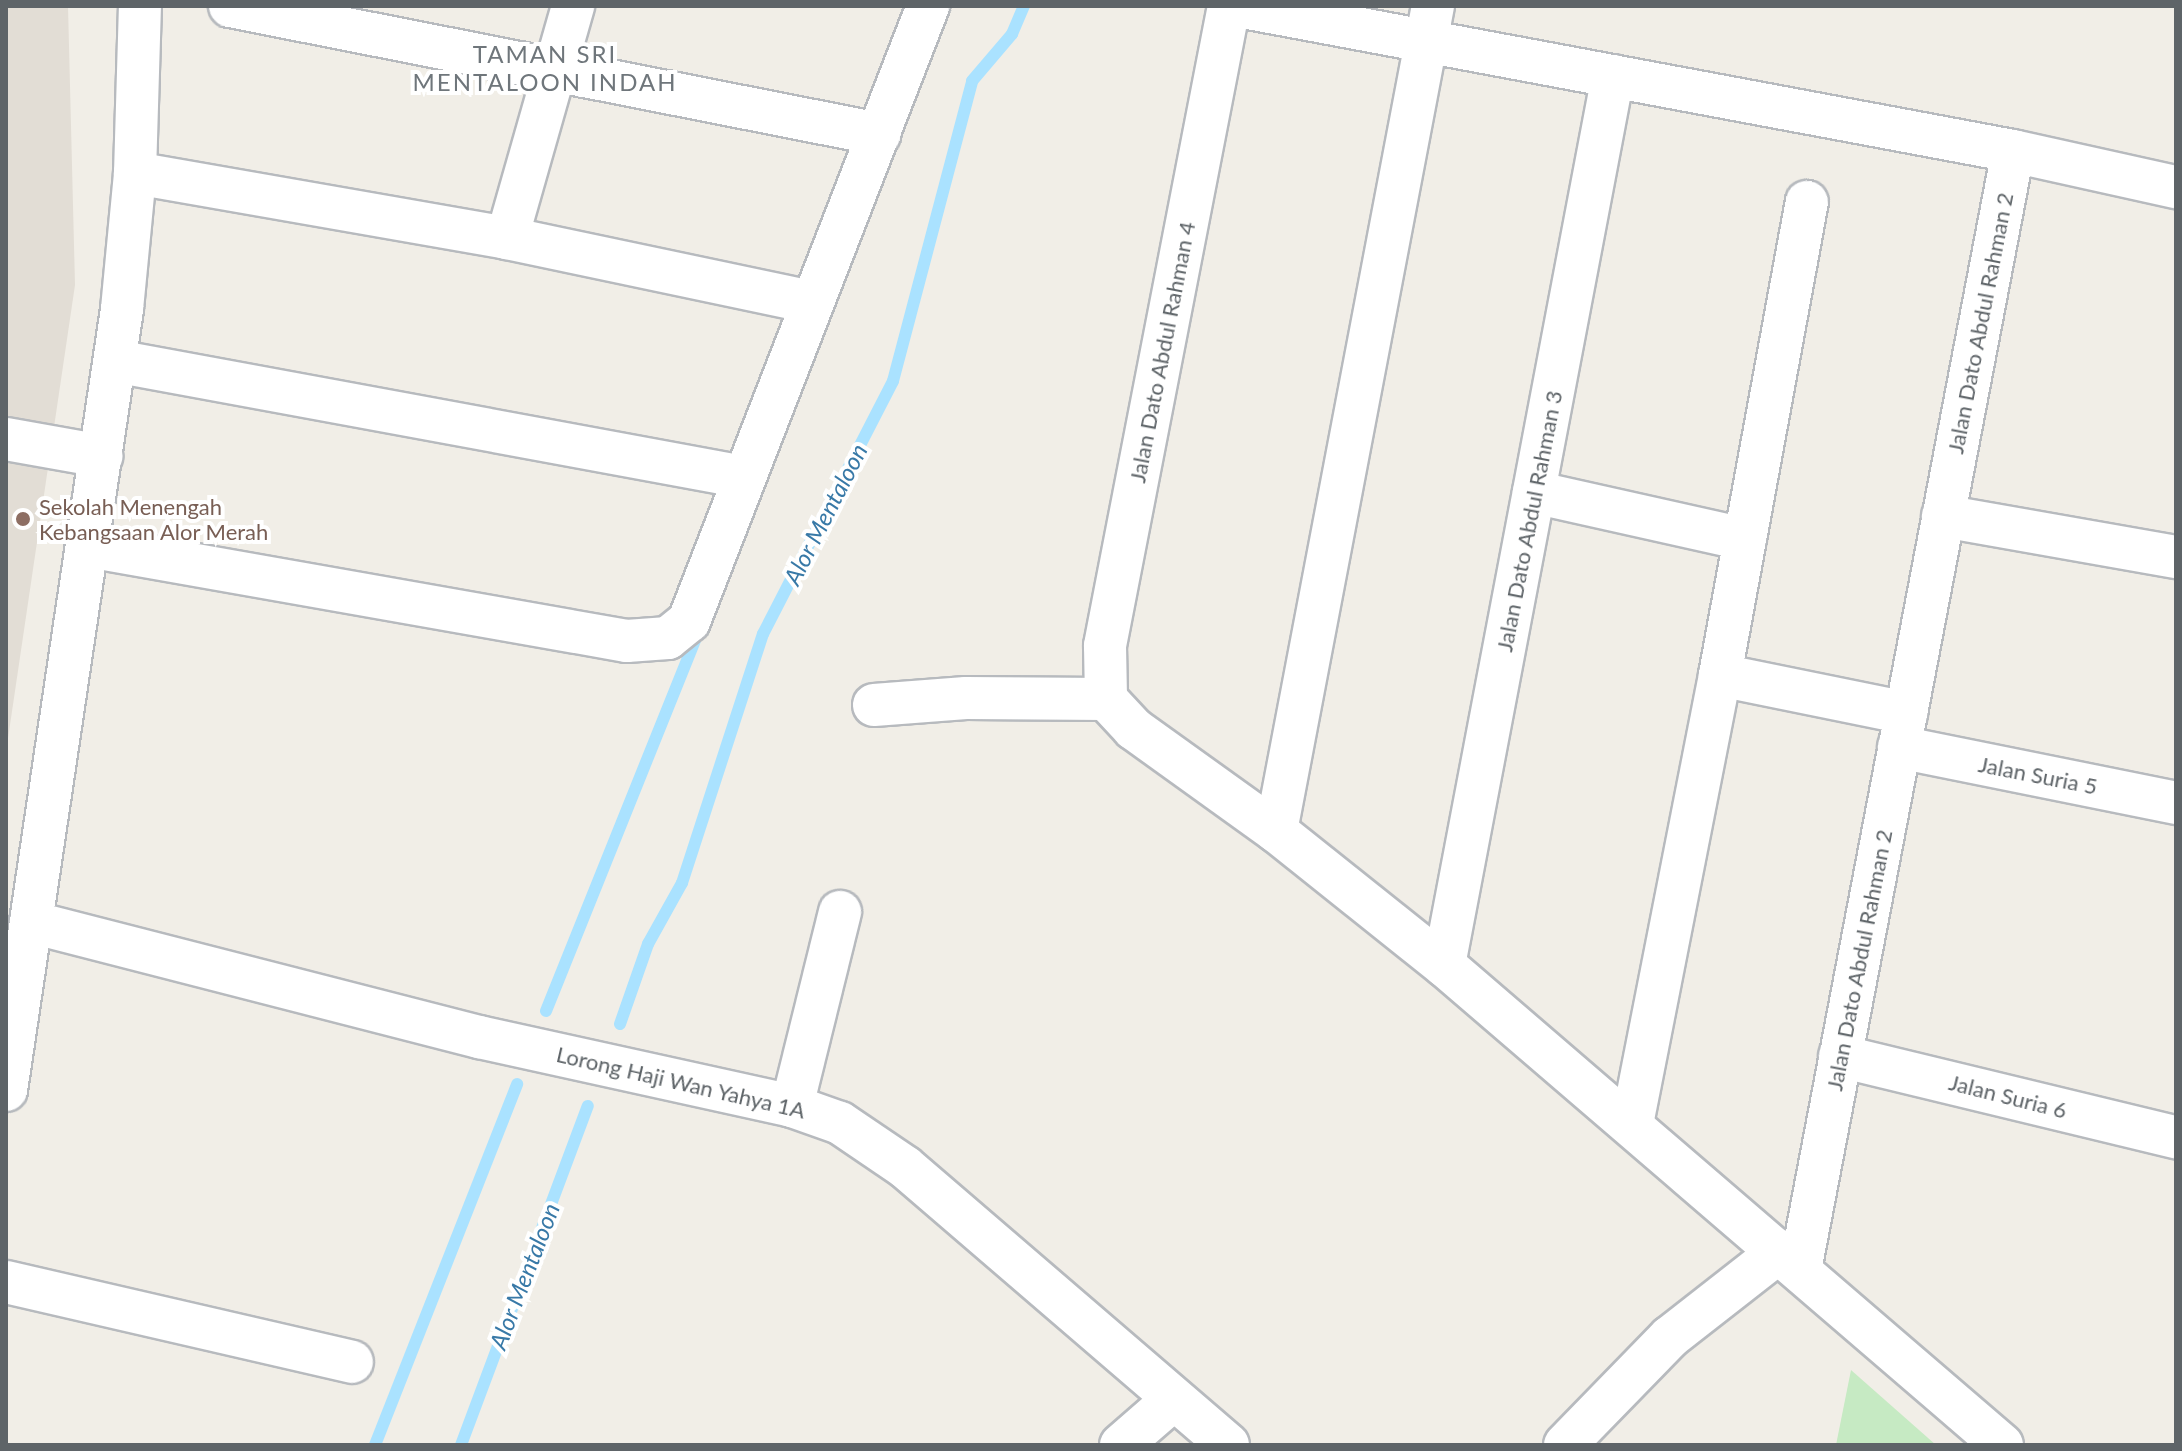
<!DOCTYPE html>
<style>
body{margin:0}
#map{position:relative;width:2182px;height:1451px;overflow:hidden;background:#f1eee7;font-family:Lato,sans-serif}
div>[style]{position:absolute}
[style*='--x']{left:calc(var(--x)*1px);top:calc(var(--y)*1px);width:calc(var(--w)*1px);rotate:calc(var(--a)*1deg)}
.education>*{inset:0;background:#e2ddd5}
.green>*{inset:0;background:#c6eac3}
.stream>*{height:12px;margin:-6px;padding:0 6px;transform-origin:6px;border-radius:6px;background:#aae2ff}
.roads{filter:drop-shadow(2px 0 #b7babe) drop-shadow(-2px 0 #b7babe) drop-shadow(0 2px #b7babe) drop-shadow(0 -2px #b7babe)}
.minor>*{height:42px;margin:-21px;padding:0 21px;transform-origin:21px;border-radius:21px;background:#fff}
.dots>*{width:22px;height:22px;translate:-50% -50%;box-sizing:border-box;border:4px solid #fff;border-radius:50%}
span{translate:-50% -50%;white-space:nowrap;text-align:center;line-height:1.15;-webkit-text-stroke:8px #fff;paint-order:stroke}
.street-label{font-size:22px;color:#5e6468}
.education-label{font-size:22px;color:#785e54}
.left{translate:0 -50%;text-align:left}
.neighbourhood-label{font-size:24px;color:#6f767b;letter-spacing:2px}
.water-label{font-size:24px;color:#3879a7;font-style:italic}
.frame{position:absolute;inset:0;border:8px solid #5e6468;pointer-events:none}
</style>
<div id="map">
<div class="education">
<div style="clip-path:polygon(6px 6px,68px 6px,75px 285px,6px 752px)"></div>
</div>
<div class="green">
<div style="clip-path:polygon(1851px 1370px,1936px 1445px,1836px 1445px)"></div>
</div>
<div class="stream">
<div style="--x:546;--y:1011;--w:408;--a:-68.1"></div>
<div style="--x:620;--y:1024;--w:85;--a:-70.7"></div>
<div style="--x:648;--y:944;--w:70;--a:-60.9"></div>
<div style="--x:682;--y:883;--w:262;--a:-72"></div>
<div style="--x:763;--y:634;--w:284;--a:-62.8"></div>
<div style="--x:893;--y:381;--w:310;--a:-75.2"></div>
<div style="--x:972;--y:81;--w:62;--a:-49.6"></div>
<div style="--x:1012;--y:34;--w:30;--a:-67"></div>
<div style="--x:375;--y:1445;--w:388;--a:-68.5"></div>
<div style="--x:461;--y:1445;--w:362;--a:-69.5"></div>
</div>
<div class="roads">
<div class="minor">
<div style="--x:230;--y:6;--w:662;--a:11.16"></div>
<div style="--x:1229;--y:6;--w:652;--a:100.97"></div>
<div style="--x:1105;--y:646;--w:53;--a:88.9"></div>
<div style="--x:1106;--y:699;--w:41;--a:47"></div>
<div style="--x:1134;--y:729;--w:175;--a:35.7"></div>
<div style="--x:1276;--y:831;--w:215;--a:38.6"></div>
<div style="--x:1444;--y:965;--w:736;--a:40.7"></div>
<div style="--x:1238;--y:6;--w:788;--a:10.6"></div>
<div style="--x:2013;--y:151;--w:167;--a:12.5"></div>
<div style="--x:135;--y:173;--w:378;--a:9.9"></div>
<div style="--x:507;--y:238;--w:312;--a:11.9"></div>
<div style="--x:507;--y:238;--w:241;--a:-74.1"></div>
<div style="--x:115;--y:361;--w:640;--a:10.45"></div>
<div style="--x:6;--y:439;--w:97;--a:10.1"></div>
<div style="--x:1534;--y:492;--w:216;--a:12.6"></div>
<div style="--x:1943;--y:516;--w:237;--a:10"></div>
<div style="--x:88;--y:546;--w:547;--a:10"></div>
<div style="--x:627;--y:641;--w:41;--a:-4.2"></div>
<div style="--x:668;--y:638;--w:27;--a:-39"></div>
<div style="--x:689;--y:621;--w:660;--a:-68.76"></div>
<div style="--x:1720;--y:675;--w:190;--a:11.5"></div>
<div style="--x:874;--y:705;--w:92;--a:-4.4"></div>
<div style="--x:966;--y:698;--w:140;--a:0.4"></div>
<div style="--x:1899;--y:747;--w:283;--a:11.4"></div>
<div style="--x:1276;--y:831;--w:840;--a:-79.23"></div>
<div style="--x:31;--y:922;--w:463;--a:14.4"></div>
<div style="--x:479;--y:1037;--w:321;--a:12.4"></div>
<div style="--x:792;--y:1106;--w:51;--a:19.5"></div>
<div style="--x:840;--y:1123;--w:78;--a:34.1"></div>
<div style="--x:905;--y:1167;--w:426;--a:40.7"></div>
<div style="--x:1444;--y:965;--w:905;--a:-79.24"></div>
<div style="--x:1840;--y:1056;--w:346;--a:13.6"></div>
<div style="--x:6;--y:1090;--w:790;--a:-81.55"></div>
<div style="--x:122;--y:309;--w:137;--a:-84.5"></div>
<div style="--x:135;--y:173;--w:167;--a:-88.3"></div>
<div style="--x:792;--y:1106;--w:200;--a:-76.1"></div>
<div style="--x:1632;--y:1124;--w:458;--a:-78.9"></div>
<div style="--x:1720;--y:675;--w:481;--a:-79.6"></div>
<div style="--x:1800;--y:1270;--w:1139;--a:-79.22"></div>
<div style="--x:6;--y:1282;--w:355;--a:13"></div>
<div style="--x:1121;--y:1445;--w:70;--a:-41"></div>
<div style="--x:1565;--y:1445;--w:151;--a:-45.8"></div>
<div style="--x:1670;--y:1337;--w:140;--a:-38"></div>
</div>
</div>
<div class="dots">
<div style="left:23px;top:519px;background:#8d6e63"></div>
</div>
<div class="street-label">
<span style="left:1980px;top:323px;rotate:-79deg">Jalan Dato Abdul Rahman 2</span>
<span style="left:1162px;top:352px;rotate:-79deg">Jalan Dato Abdul Rahman 4</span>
<span style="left:1529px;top:521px;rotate:-79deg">Jalan Dato Abdul Rahman 3</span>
<span style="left:2038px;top:775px;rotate:11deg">Jalan Suria 5</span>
<span style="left:1859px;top:960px;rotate:-79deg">Jalan Dato Abdul Rahman 2</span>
<span style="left:681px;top:1082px;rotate:13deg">Lorong Haji Wan Yahya 1A</span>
<span style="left:2008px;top:1096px;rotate:14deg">Jalan Suria 6</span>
</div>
<div class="education-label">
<span class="left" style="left:39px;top:519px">Sekolah Menengah<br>Kebangsaan Alor Merah</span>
</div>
<div class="neighbourhood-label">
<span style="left:545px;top:68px">TAMAN SRI<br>MENTALOON INDAH</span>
</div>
<div class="water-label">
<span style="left:825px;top:514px;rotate:-63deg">Alor Mentaloon</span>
<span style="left:524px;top:1276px;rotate:-69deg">Alor Mentaloon</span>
</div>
<div class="frame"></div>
</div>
